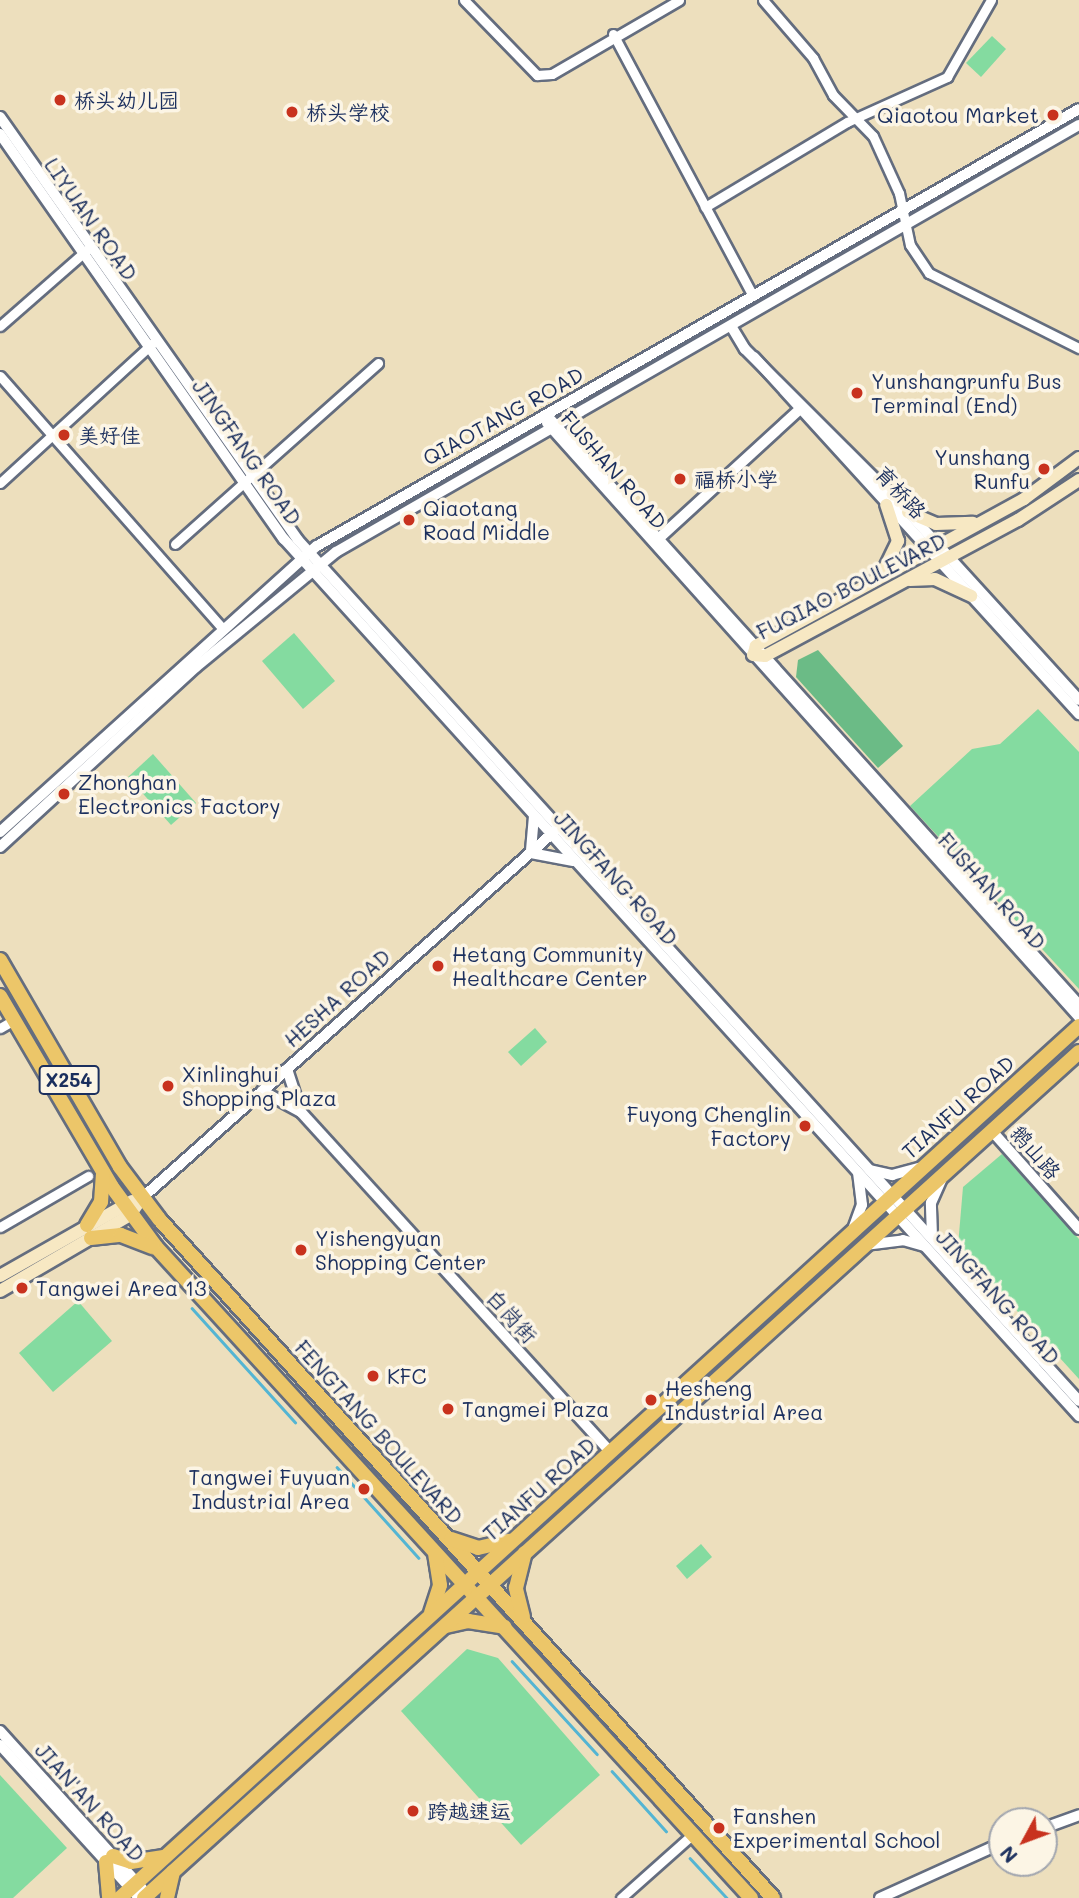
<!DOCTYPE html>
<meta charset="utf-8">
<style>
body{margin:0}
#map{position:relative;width:1079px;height:1898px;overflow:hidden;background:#eddfbd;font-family:Mali,"LXGW WenKai TC",sans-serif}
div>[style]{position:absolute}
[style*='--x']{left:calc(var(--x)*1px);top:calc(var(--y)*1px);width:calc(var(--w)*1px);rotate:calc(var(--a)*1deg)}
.green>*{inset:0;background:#84dba0}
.forest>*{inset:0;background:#6bbb86}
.stream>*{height:2.5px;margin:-1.25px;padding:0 1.25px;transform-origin:1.25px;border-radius:1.25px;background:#54b5d3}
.roads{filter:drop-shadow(2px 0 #646d7f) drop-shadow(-2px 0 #646d7f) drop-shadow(0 2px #646d7f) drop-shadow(0 -2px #646d7f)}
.minor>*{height:9px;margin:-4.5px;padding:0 4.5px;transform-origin:4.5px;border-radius:4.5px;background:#fff}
.tertiary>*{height:10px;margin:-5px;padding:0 5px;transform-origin:5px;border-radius:5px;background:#fff}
.secondary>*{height:12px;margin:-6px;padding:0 6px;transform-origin:6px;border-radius:6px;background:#f7e8c3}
.primary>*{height:14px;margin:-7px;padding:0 7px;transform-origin:7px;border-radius:7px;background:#ecc669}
.dots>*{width:19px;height:19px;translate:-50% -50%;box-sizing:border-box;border:4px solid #fcf5e5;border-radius:50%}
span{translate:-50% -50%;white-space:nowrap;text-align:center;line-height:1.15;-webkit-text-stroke:7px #fcf5e5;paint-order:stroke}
.shield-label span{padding:2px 5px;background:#fcf5e5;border:2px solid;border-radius:5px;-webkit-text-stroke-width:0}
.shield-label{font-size:19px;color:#1b2f5e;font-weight:700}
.poi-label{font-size:21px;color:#1b2f5e}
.left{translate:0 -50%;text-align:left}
.right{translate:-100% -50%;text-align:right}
.street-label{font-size:21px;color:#1b2f5e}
.north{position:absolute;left:988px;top:1807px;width:70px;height:70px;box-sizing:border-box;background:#fcf5e5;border:2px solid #a2a6af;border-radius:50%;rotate:229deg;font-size:19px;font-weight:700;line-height:28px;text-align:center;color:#1b2f5e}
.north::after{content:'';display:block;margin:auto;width:24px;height:32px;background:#c8321e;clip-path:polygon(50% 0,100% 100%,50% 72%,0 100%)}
</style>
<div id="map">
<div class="green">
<div style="clip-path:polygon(992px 36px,1006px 49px,981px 77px,966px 63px)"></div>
<div style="clip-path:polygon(294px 633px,335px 681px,303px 709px,262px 661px)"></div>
<div style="clip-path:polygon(1038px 709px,1079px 752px,1079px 989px,910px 806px,972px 749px,1000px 744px)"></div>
<div style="clip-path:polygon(153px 754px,196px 803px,171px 825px,128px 777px)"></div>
<div style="clip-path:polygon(535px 1028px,547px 1042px,521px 1066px,508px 1052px)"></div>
<div style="clip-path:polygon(1002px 1154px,1079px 1239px,1079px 1379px,958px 1246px,963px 1187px)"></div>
<div style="clip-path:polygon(78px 1301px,112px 1341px,53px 1392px,19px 1353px)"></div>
<div style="clip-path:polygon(701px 1544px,712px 1557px,687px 1579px,676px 1566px)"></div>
<div style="clip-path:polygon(467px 1649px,498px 1658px,600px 1775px,521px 1845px,401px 1711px)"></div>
<div style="clip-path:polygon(0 1775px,67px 1848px,13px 1898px,0 1898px)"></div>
</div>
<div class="forest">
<div style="clip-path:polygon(818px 650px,903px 746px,878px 768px,796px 677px,798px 660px)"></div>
</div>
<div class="stream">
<div style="--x:192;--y:1308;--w:154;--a:47.9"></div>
<div style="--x:337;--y:1467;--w:122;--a:48"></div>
<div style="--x:512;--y:1661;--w:126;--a:47.6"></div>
<div style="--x:612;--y:1771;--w:81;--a:48"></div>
<div style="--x:690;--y:1858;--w:54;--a:47.2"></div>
</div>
<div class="roads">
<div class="minor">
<div style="--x:464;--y:0;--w:105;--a:45.8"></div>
<div style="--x:537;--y:75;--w:15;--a:-4"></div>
<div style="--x:552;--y:74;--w:147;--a:-30.2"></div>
<div style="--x:763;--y:0;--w:77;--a:49.2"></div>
<div style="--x:813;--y:58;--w:42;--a:61.6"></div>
<div style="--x:833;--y:95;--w:57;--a:45.7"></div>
<div style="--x:873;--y:136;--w:63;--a:65.5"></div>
<div style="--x:899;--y:193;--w:53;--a:78.1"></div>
<div style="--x:910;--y:245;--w:34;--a:56"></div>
<div style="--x:929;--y:273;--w:168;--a:26.6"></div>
<div style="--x:613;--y:34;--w:297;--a:61.9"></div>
<div style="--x:705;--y:207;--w:165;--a:-30.9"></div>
<div style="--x:847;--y:122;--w:110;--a:-24.2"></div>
<div style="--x:947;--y:77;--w:89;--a:-60.3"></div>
<div style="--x:0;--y:326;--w:117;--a:-41.2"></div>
<div style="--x:0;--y:376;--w:337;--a:48.6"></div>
<div style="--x:0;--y:483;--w:209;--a:-42.5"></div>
<div style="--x:175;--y:544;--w:272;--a:-41.7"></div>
<div style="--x:0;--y:1028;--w:16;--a:-30"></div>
<div style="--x:0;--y:1227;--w:102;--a:-30.1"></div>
<div style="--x:621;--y:1898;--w:98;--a:-41.7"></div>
</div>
<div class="tertiary">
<div style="--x:0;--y:117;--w:517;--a:54.84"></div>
<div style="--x:298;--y:540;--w:1162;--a:47.79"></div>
<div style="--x:0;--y:134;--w:495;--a:55"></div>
<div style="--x:284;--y:539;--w:1184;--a:47.81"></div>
<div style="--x:731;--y:326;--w:27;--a:59"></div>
<div style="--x:745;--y:349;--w:231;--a:45"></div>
<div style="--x:908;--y:512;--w:254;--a:47.7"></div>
<div style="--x:754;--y:357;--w:483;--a:47.7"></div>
<div style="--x:551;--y:420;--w:788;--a:47.93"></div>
<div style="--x:547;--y:423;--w:797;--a:48.15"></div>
<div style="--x:656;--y:541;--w:193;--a:-42.5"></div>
<div style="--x:534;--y:816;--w:37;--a:95"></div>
<div style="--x:531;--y:853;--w:43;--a:10.8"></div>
<div style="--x:0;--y:832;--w:427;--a:-42.1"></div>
<div style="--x:317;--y:546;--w:878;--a:-29.83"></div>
<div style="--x:0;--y:847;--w:266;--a:-42.6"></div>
<div style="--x:196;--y:667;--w:181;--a:-39.4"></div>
<div style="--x:336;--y:552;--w:857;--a:-29.89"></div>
<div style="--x:287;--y:1069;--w:45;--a:72"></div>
<div style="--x:262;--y:1091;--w:44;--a:28.3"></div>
<div style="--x:301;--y:1112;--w:459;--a:47.7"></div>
<div style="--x:992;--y:1131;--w:131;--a:48.4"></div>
<div style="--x:870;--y:1170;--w:23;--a:13"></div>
<div style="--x:892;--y:1175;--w:28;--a:-15"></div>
<div style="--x:142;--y:1198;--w:554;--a:-41.63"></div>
<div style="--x:852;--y:1232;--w:29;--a:-70"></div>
<div style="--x:862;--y:1205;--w:31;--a:-97"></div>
<div style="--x:932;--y:1236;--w:33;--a:-92"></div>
<div style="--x:931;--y:1203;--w:27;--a:-66"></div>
<div style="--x:865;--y:1245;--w:38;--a:-7"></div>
<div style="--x:903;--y:1240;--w:22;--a:16"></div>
<div style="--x:0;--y:1731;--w:212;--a:47.9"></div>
<div style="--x:0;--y:1745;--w:207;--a:47.7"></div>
<div style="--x:1044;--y:1828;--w:37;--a:-20"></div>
<div style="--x:880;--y:1898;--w:134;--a:-24.3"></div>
</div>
<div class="secondary">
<div style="--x:1079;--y:458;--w:69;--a:143.3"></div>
<div style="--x:1024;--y:499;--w:306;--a:151.3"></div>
<div style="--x:756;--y:646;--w:9;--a:108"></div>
<div style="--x:753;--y:655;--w:12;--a:5"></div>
<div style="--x:765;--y:656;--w:287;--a:-28.3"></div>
<div style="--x:1018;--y:520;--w:73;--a:-33.3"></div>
<div style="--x:908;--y:512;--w:30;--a:23"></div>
<div style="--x:936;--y:524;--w:37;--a:-2"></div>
<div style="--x:882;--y:574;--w:37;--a:-64"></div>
<div style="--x:898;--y:541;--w:38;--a:-108"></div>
<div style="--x:910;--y:580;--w:25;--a:-2"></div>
<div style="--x:935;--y:579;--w:40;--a:25"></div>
<div style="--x:0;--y:1276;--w:152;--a:-29.6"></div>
<div style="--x:0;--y:1291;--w:151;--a:-30.3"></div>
<div style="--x:130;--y:1215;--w:21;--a:-55"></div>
</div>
<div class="primary">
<div style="--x:0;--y:960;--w:239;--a:59.9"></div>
<div style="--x:120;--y:1167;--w:66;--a:53"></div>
<div style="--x:160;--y:1220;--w:914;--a:47.88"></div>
<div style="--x:0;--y:996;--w:221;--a:59.6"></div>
<div style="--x:112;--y:1187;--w:74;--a:53.7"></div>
<div style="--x:156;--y:1247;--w:882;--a:47.57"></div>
<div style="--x:87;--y:1225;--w:27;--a:-59"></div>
<div style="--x:101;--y:1202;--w:27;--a:-86"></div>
<div style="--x:91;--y:1238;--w:30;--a:-6"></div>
<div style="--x:121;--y:1235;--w:34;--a:21"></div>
<div style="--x:451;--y:1539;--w:28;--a:18"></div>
<div style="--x:478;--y:1548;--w:32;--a:-13"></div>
<div style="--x:431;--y:1613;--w:29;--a:-72"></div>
<div style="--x:440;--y:1585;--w:30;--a:-99"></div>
<div style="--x:523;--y:1617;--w:30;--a:-104"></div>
<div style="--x:516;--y:1588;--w:36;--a:-76"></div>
<div style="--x:446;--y:1626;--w:23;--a:-13"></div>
<div style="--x:468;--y:1621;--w:37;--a:9"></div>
<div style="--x:113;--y:1856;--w:19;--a:18"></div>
<div style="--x:131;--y:1862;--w:33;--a:-9"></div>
<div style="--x:106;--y:1862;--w:36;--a:85"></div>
<div style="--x:120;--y:1898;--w:1296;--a:-42.28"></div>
<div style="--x:144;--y:1898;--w:1261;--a:-42.14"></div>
<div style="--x:167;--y:1898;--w:27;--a:-77"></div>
</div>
</div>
<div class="dots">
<div style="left:60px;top:100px;background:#c8321e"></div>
<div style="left:292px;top:112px;background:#c8321e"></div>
<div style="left:1053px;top:115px;background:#c8321e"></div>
<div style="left:857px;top:393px;background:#c8321e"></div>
<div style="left:64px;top:435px;background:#c8321e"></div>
<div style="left:1044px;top:469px;background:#c8321e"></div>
<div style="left:680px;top:479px;background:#c8321e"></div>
<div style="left:409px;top:520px;background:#c8321e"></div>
<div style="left:64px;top:794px;background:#c8321e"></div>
<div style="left:438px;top:966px;background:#c8321e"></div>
<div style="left:168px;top:1086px;background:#c8321e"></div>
<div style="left:805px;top:1126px;background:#c8321e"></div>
<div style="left:301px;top:1250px;background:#c8321e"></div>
<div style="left:22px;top:1288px;background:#c8321e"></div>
<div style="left:373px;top:1376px;background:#c8321e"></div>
<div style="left:651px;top:1400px;background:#c8321e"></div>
<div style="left:448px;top:1409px;background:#c8321e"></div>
<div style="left:364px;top:1489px;background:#c8321e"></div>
<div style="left:413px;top:1811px;background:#c8321e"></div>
<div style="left:719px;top:1828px;background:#c8321e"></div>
</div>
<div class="shield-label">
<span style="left:69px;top:1080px">X254</span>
</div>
<div class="poi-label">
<span class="left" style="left:74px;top:100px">桥头幼儿园</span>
<span class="left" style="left:306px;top:112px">桥头学校</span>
<span class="right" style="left:1039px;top:115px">Qiaotou Market</span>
<span class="left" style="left:871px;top:393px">Yunshangrunfu Bus<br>Terminal (End)</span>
<span class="left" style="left:78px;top:435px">美好佳</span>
<span class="right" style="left:1030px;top:469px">Yunshang<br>Runfu</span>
<span class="left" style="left:694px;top:479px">福桥小学</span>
<span class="left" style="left:423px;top:520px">Qiaotang<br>Road Middle</span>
<span class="left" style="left:78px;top:794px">Zhonghan<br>Electronics Factory</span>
<span class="left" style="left:452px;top:966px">Hetang Community<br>Healthcare Center</span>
<span class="left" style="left:182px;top:1086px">Xinlinghui<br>Shopping Plaza</span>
<span class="right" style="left:791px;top:1126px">Fuyong Chenglin<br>Factory</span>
<span class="left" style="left:315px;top:1250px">Yishengyuan<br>Shopping Center</span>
<span class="left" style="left:36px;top:1288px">Tangwei Area 13</span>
<span class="left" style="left:387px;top:1376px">KFC</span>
<span class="left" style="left:665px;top:1400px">Hesheng<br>Industrial Area</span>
<span class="left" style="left:462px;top:1409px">Tangmei Plaza</span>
<span class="right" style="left:350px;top:1489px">Tangwei Fuyuan<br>Industrial Area</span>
<span class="left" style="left:427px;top:1811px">跨越速运</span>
<span class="left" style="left:733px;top:1828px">Fanshen<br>Experimental School</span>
</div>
<div class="street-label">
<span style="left:91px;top:219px;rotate:55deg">LIYUAN ROAD</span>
<span style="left:503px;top:416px;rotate:-29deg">QIAOTANG ROAD</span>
<span style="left:247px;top:452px;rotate:55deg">JINGFANG ROAD</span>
<span style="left:614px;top:470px;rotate:49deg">FUSHAN ROAD</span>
<span style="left:901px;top:492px;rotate:47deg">育桥路</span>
<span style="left:851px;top:586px;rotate:-27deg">FUQIAO BOULEVARD</span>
<span style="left:616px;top:878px;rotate:48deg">JINGFANG ROAD</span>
<span style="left:992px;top:891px;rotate:48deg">FUSHAN ROAD</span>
<span style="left:337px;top:998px;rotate:-42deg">HESHA ROAD</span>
<span style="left:958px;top:1107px;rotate:-42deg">TIANFU ROAD</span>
<span style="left:1036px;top:1152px;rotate:49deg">鹅山路</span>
<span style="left:998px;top:1297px;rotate:48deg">JINGFANG ROAD</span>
<span style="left:512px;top:1316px;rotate:48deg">白岗街</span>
<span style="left:379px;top:1432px;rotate:48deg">FENGTANG BOULEVARD</span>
<span style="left:539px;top:1489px;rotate:-42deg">TIANFU ROAD</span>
<span style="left:90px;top:1802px;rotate:48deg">JIAN'AN ROAD</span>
</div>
<div class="north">N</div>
</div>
